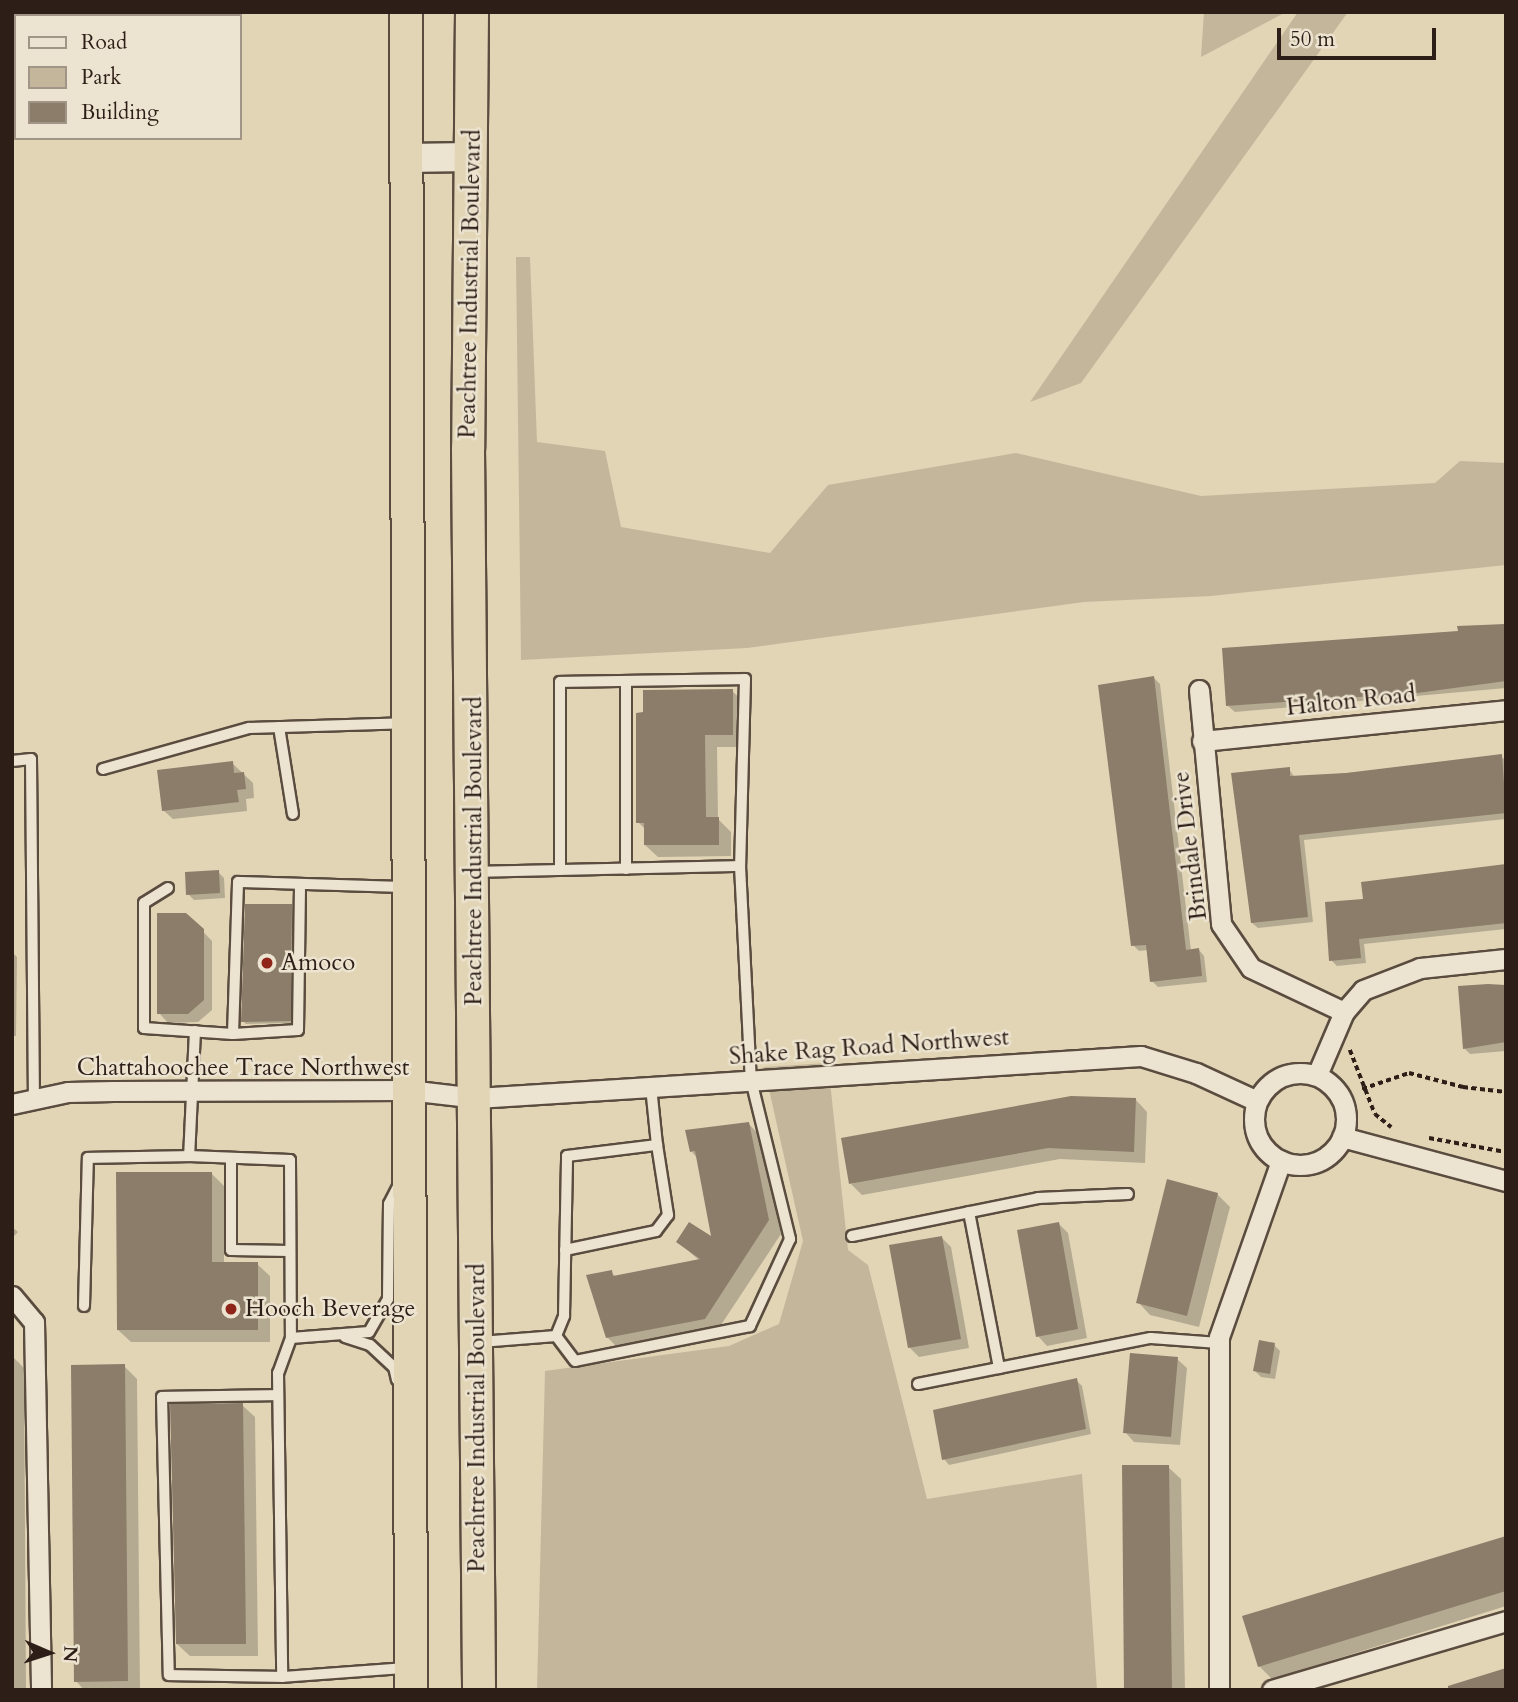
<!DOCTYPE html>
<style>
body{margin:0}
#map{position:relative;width:1518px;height:1702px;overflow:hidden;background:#e2d5b6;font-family:Cardo,serif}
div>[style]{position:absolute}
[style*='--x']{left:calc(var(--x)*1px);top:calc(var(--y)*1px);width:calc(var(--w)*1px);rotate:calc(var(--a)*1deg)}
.green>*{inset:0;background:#c3b69b}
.shadow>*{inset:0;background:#0003}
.building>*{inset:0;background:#8b7d6a}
.path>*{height:3.5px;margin-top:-1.75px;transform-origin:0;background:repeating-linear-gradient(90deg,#2d1e17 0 5px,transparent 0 8.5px)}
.roads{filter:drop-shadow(2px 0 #5a4c3f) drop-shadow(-2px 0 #5a4c3f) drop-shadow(0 2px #5a4c3f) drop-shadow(0 -2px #5a4c3f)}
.service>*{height:10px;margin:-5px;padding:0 5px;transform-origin:5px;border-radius:5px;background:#ece4d0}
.minor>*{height:19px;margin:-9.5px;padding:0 9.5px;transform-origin:9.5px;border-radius:9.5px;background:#ece4d0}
.minor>.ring{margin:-9.5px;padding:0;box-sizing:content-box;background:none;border:19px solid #ece4d0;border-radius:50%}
.secondary>*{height:28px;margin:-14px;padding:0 14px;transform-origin:14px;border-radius:14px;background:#ece4d0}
.trunk>*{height:32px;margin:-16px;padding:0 16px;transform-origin:16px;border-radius:16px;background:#e2d5b6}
.dots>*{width:19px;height:19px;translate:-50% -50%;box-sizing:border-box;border:4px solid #ece4d0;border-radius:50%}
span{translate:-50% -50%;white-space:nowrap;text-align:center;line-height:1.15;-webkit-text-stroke:5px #ece4d0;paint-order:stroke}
.street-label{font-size:24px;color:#2d1e17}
.poi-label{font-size:24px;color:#2d1e17}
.left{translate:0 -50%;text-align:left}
.frame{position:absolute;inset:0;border:14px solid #2d1e17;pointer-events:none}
.legend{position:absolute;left:14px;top:14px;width:228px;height:126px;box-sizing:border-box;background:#ece4d0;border:2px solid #a09586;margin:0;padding:9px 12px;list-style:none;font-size:21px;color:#2d1e17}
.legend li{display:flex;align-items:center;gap:14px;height:35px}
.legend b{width:35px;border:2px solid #a09586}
.north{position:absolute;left:14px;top:1618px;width:70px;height:70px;-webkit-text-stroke:5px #ece4d0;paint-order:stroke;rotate:93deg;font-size:19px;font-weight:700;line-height:28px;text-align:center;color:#2d1e17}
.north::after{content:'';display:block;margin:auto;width:24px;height:32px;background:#2d1e17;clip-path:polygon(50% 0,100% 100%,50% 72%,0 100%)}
.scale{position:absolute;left:1277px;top:28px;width:159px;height:32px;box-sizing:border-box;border:4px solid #2d1e17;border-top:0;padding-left:9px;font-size:21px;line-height:24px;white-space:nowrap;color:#2d1e17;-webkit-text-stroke:5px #ece4d0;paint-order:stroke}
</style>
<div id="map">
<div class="green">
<div style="clip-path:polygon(1204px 12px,1286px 12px,1201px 57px)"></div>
<div style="clip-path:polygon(1298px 12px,1348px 12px,1081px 383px,1030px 402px)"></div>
<div style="clip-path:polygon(516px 257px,530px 257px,537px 442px,605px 451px,621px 527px,770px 553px,828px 485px,1016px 453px,1201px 496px,1435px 483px,1460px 461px,1506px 463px,1506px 565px,1211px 596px,1084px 602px,747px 648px,521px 660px)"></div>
<div style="clip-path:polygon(828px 1063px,848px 1250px,868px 1265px,927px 1499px,1082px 1474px,1097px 1690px,537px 1690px,545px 1371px,729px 1346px,779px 1324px,803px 1241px,764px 1067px)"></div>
</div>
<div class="shadow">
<div style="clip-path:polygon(1506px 624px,1506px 688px,1235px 712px,1228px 706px,1459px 633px,1459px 628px)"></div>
<div style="clip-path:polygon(1154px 678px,1160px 684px,1191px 951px,1199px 950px,1204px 956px,1207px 982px,1158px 987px,1152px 981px,1148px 950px,1139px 951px,1133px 945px)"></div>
<div style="clip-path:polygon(732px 691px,745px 703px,745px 747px,717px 747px,718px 819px,731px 832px,731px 856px,658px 857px,645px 845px,646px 830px,638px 822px,645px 714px)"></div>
<div style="clip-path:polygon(1506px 758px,1506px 819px,1304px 840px,1313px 922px,1258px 928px,1252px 923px,1289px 769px,1295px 778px)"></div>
<div style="clip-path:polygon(232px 763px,253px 783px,254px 798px,246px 799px,247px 811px,173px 819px,163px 810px)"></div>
<div style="clip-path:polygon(1506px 868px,1506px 929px,1364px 944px,1366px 963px,1337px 966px,1331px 960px,1365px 900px)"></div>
<div style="clip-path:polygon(218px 872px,224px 878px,225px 898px,194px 900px,188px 894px)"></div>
<div style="clip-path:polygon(291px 905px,292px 1023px,246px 1024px,243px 1021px)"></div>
<div style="clip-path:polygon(186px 914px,212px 941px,212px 1010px,198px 1022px,168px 1023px,159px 1013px)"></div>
<div style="clip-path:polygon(12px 952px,17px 957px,16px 1036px,12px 1036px)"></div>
<div style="clip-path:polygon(1506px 985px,1506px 1051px,1470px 1054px,1464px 1048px)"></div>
<div style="clip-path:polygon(1136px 1100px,1147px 1112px,1145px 1163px,1060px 1159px,862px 1195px,851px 1184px)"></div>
<div style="clip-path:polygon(749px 1124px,761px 1137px,781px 1234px,717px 1331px,620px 1350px,607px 1337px,611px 1272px,616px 1277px,700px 1261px,678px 1242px,714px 1240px,697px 1158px,692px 1152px)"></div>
<div style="clip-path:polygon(211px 1173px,224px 1186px,224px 1264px,257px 1264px,270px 1276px,270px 1342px,131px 1342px,118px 1330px)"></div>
<div style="clip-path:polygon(1217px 1194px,1230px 1207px,1199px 1327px,1150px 1315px,1138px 1302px)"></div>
<div style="clip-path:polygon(1059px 1224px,1068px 1233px,1087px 1338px,1047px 1346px,1038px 1336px)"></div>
<div style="clip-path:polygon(12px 1227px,18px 1232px,12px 1238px)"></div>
<div style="clip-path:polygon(942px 1238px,951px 1247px,969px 1348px,919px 1357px,910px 1348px)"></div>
<div style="clip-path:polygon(1274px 1345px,1280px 1351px,1275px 1379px,1261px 1377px,1255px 1371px)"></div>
<div style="clip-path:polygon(12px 1356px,24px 1368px,26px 1690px,12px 1690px)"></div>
<div style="clip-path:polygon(1177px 1359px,1187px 1368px,1180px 1445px,1134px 1442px,1125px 1432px)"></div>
<div style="clip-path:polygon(124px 1366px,137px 1379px,140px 1690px,84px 1690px,76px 1681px)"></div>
<div style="clip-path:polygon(1076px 1380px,1082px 1386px,1091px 1434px,949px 1465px,944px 1459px)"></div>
<div style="clip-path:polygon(242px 1405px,255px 1417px,258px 1656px,190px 1656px,177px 1644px)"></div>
<div style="clip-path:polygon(1168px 1467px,1181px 1479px,1185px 1690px,1128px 1690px)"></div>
<div style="clip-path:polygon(1506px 1537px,1506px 1606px,1272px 1679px,1259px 1666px)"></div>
</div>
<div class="building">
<div style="clip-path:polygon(1506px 624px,1506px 681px,1417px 693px,1226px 706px,1222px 648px,1458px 631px,1457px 626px)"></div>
<div style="clip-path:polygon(1154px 676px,1186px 950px,1199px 948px,1202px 976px,1150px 982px,1146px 945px,1131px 946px,1098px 685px)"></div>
<div style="clip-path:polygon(733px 689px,733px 735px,705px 735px,706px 817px,719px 817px,719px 845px,644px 845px,644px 823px,636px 823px,636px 713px,643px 712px,643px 690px)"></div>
<div style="clip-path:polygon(1502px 754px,1506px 813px,1299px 835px,1308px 917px,1251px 923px,1231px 773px,1290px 767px,1290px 776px,1346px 773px)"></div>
<div style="clip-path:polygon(233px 761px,234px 773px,244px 772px,246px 789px,237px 790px,239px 802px,162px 811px,157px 770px)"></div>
<div style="clip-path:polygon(1506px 864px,1506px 923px,1359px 939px,1361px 958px,1329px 961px,1325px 902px,1363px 899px,1361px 882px)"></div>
<div style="clip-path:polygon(219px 870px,220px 893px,186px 895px,185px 872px)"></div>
<div style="clip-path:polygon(245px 904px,292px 904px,291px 1021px,241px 1022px)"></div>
<div style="clip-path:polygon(157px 913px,186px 913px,204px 929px,204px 1000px,188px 1014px,157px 1014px)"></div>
<div style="clip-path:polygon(1488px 984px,1506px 985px,1506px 1042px,1463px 1049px,1458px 986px)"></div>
<div style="clip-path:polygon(1071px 1096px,1136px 1098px,1134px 1152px,1048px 1148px,849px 1184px,841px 1138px)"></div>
<div style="clip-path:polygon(749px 1122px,769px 1220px,705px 1319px,606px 1338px,586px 1275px,612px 1270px,613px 1276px,700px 1259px,676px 1242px,689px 1222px,711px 1236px,695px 1151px,690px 1152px,685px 1130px)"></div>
<div style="clip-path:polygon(116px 1172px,212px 1172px,212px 1262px,258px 1262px,258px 1330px,117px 1330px)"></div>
<div style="clip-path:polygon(1167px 1179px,1218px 1193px,1187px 1316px,1136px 1303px)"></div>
<div style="clip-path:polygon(1059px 1222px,1078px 1329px,1036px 1337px,1017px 1230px)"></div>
<div style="clip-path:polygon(942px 1236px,961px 1339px,908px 1348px,889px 1245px)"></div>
<div style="clip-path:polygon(1259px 1340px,1275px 1343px,1270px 1374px,1253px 1371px)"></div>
<div style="clip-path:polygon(1130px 1353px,1178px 1357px,1171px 1437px,1123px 1433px)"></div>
<div style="clip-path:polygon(125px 1364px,128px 1681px,74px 1682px,71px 1365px)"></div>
<div style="clip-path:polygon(1077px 1378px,1086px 1429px,942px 1460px,933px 1410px)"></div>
<div style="clip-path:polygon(243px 1403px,246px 1644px,176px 1644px,170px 1404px)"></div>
<div style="clip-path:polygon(1122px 1465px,1169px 1465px,1172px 1690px,1124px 1690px)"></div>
<div style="clip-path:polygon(1506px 1536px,1506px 1591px,1258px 1667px,1242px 1616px)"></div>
<div style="clip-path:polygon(1506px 1668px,1506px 1690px,1448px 1690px,1448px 1686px)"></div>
</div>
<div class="path">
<div style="--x:1350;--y:1050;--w:69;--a:68.7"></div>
<div style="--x:1375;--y:1114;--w:21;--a:39"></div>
<div style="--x:1362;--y:1089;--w:50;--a:-18.8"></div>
<div style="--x:1409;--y:1073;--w:56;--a:14.5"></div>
<div style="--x:1463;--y:1087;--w:43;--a:6.6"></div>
<div style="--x:1429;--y:1138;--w:78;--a:10.3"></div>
</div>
<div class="roads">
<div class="service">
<div style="--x:626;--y:681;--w:188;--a:90"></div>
<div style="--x:279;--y:727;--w:88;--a:80.9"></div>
<div style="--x:12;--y:761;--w:19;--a:-6"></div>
<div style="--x:31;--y:759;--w:341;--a:89.5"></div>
<div style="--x:103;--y:769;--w:152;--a:-15.7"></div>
<div style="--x:249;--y:728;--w:155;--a:-1.8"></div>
<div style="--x:560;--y:870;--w:188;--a:-90"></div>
<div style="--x:560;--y:682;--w:185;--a:-0.9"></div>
<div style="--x:745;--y:679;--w:187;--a:91.5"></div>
<div style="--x:475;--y:872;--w:265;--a:-1.3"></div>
<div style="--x:740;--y:866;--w:214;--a:87.1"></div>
<div style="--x:751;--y:1080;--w:164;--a:76.2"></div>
<div style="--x:790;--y:1239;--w:96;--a:114.7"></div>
<div style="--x:750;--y:1326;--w:178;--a:168.7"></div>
<div style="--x:575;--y:1361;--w:31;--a:-127"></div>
<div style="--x:556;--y:1336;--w:76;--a:175.5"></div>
<div style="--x:168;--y:888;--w:28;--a:148"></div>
<div style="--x:144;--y:903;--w:125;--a:90"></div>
<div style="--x:144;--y:1028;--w:89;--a:3.9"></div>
<div style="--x:233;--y:1034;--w:152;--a:-88.1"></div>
<div style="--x:238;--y:882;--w:168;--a:1.7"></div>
<div style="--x:195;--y:1031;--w:125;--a:92.7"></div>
<div style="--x:189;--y:1156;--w:101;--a:2.3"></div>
<div style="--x:290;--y:1160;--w:178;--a:89.7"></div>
<div style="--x:291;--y:1338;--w:37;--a:110"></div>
<div style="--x:278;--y:1373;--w:304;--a:89.2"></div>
<div style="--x:282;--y:1677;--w:123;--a:-4.2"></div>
<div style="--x:233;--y:1034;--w:65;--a:-3.5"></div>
<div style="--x:298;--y:1030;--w:145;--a:-89.2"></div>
<div style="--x:231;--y:1158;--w:92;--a:90"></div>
<div style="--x:231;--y:1250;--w:59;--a:1"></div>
<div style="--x:969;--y:1212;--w:159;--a:79.1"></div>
<div style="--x:852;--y:1236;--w:190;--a:-11.5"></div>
<div style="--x:1038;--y:1198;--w:90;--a:-2.5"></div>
<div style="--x:565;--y:1250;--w:93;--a:-11.8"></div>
<div style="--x:656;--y:1231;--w:20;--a:-53"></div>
<div style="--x:668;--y:1215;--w:71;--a:-98.9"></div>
<div style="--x:84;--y:1306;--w:148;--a:-88.5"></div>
<div style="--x:88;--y:1158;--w:101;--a:-1.1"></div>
<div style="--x:556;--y:1336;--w:22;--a:-68"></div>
<div style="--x:564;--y:1316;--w:160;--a:-88.9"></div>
<div style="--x:567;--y:1156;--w:91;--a:-7"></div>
<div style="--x:657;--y:1145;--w:58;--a:-95.9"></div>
<div style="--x:345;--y:1337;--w:26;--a:18"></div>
<div style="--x:370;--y:1345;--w:33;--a:43"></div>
<div style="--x:394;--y:1367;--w:13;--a:77"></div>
<div style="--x:291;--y:1338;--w:78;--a:-4.4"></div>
<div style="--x:369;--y:1332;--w:38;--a:-60"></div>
<div style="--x:388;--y:1299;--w:95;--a:-89.4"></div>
<div style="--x:389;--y:1204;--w:22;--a:-63"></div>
<div style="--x:918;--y:1384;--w:237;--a:-11.2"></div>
<div style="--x:1151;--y:1338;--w:68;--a:4.2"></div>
<div style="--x:278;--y:1395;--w:116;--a:179"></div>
<div style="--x:162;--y:1397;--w:278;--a:88.6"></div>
<div style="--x:169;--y:1675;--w:113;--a:1"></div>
</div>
<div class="minor">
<div style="--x:1199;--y:690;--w:235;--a:84.6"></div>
<div style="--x:1221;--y:924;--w:53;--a:55.7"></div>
<div style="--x:1251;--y:968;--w:103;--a:25.3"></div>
<div style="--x:1202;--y:741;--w:306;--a:-5.8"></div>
<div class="ring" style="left:1254px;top:1073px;width:73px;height:73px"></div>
<div style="--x:1317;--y:1075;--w:69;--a:-66.8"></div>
<div style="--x:1344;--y:1012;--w:29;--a:-49"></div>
<div style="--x:1363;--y:990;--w:61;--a:-21.1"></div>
<div style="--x:1420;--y:968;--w:86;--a:-6"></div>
<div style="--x:12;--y:1104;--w:57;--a:-12.1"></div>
<div style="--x:68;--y:1092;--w:45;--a:-1.3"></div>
<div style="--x:113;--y:1091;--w:295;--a:-0.2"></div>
<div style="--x:408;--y:1090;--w:68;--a:6.7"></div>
<div style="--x:476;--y:1098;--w:666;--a:-3.61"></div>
<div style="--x:1141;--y:1056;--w:58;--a:17.2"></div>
<div style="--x:1196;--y:1073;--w:67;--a:24.7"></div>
<div style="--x:1342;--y:1137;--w:170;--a:15"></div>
<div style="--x:12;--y:1296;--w:34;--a:50"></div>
<div style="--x:34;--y:1322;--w:368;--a:88.9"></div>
<div style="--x:1219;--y:1690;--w:353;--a:-90"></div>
<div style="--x:1219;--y:1337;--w:187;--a:-70.6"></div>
<div style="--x:1272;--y:1690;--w:244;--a:-16.4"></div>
</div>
<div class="secondary">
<div style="--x:405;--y:158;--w:66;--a:-0.9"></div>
</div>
<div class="trunk">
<div style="--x:406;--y:12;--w:1678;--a:89.83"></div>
<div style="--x:472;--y:12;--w:437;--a:90.5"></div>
<div style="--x:468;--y:449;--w:1241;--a:89.49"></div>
</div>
</div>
<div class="dots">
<div style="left:267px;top:963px;background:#8f2418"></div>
<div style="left:231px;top:1309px;background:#8f2418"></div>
</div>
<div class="street-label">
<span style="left:470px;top:284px;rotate:-89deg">Peachtree Industrial Boulevard</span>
<span style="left:1351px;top:701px;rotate:-6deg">Halton Road</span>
<span style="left:1190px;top:846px;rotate:-97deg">Brindale Drive</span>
<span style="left:474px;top:851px;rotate:-90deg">Peachtree Industrial Boulevard</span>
<span style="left:869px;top:1047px;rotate:-4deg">Shake Rag Road Northwest</span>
<span style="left:243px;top:1068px">Chattahoochee Trace Northwest</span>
<span style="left:477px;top:1418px;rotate:-90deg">Peachtree Industrial Boulevard</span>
</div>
<div class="poi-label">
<span class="left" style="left:281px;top:963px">Amoco</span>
<span class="left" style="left:245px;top:1309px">Hooch Beverage</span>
</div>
<div class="frame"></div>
<ul class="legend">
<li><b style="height:9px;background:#ece4d0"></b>Road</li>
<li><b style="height:19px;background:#c3b69b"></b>Park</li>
<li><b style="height:19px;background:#8b7d6a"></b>Building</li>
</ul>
<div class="north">N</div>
<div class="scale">50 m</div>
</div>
